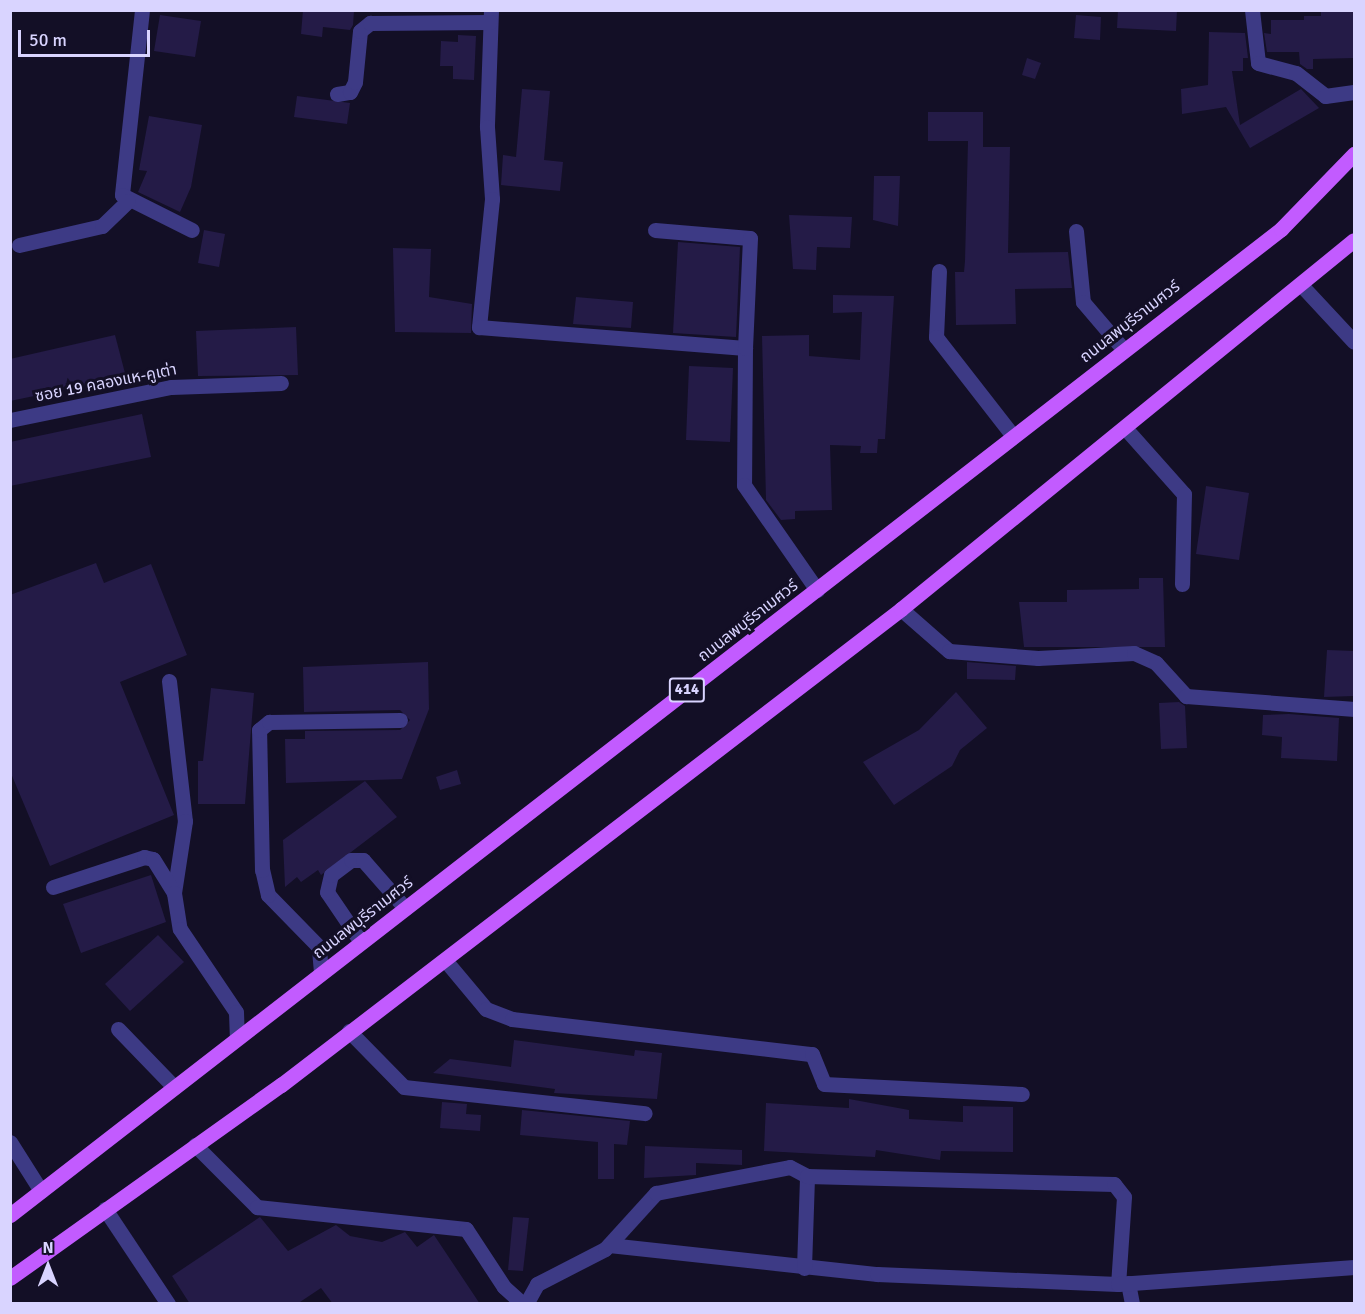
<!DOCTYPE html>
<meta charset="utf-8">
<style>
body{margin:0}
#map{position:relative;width:1365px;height:1314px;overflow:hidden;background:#130f26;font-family:Signika,"Noto Sans Thai",sans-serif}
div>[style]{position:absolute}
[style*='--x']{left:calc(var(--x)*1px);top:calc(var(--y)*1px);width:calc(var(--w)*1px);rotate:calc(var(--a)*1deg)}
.building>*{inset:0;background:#241b47}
.minor>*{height:15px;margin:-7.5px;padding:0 7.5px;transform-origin:7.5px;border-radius:7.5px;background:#3d3a85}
.major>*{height:15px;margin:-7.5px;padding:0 7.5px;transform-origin:7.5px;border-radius:7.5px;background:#c25bff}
span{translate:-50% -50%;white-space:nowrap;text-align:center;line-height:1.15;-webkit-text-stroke:6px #130f26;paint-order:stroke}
.shield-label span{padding:2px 4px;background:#130f26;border:2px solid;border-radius:4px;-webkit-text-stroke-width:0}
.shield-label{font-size:15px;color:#d9d4ff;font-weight:700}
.street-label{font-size:16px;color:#d9d4ff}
.frame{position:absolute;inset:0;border:12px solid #d9d4ff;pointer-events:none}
.north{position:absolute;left:18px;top:1236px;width:60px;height:60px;-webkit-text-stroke:4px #130f26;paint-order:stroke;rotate:0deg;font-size:16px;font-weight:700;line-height:24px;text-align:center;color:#d9d4ff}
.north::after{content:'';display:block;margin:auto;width:21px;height:27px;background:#d9d4ff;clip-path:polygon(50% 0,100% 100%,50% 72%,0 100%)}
.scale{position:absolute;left:18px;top:30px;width:132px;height:27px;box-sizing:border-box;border:3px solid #d9d4ff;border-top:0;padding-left:8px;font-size:18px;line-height:21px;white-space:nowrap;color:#d9d4ff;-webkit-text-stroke:4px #130f26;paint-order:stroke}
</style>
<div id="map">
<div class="building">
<div style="clip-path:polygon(303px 10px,354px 11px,353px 25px,350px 30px,323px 27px,322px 37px,301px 34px)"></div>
<div style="clip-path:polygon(1118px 10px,1177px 10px,1176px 31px,1117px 28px)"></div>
<div style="clip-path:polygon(1321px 10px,1354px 10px,1354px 58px,1313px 59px,1313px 69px,1307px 69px,1300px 64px,1299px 52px,1267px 52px,1264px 33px,1271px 34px,1271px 20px,1304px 20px,1304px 16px,1321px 16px)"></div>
<div style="clip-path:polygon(160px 15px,201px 21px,195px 57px,154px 51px)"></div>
<div style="clip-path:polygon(1076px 15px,1101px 17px,1100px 40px,1074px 38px)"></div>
<div style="clip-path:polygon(1209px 32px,1245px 33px,1248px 58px,1243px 58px,1243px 71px,1232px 71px,1240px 125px,1301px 89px,1319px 108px,1250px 148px,1226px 107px,1182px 114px,1181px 89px,1208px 85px)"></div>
<div style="clip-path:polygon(458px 35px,476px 36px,474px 80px,453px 79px,453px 66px,440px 66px,441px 41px,458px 42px)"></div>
<div style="clip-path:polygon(1027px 58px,1041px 63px,1035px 79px,1022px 75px)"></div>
<div style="clip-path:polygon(522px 89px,550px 91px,544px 160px,563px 162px,560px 191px,501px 185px,503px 155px,516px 157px)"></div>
<div style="clip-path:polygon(297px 96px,350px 103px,347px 124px,294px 117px)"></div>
<div style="clip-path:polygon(928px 112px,983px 112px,983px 147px,1010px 147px,1008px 253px,1068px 252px,1072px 288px,1015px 289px,1016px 324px,956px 325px,955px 272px,964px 272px,965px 261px,968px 141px,928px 141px)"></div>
<div style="clip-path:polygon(149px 116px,202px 125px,191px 187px,180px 212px,138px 192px,147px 171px,139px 170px)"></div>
<div style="clip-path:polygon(874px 176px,900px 176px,898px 226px,873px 220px)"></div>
<div style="clip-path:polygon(789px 215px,852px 217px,850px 248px,817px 247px,816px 270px,793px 269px)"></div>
<div style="clip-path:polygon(204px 230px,225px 234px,219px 267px,198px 263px)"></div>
<div style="clip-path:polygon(678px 242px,740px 247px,736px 337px,673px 333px)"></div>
<div style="clip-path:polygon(393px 248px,431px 249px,429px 297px,472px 304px,471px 333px,395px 332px)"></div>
<div style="clip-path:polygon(833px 295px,894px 296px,885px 439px,878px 439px,877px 453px,860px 453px,861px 446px,830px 445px,832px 510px,795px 511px,795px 519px,781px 520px,766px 500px,762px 336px,809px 335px,809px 356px,860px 360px,862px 312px,833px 313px)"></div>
<div style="clip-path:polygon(576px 297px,633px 302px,631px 328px,573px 324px)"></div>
<div style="clip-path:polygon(296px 327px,298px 375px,198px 376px,196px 331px)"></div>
<div style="clip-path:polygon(115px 335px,126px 377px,10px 401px,10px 359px)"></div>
<div style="clip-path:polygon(689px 366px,733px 368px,730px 442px,686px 440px)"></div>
<div style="clip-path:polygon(142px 414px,151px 457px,10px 486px,10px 442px)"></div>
<div style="clip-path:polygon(1206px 486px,1249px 493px,1239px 560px,1196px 554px)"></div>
<div style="clip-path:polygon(96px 563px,104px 583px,151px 564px,187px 655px,120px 682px,174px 815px,50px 866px,10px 771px,10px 595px)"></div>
<div style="clip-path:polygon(1139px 578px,1163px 578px,1165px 647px,1024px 647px,1019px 602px,1067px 602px,1067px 590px,1139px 589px)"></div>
<div style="clip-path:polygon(1327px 650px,1354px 651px,1354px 696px,1324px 697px)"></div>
<div style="clip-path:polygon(428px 662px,429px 709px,402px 779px,286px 783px,285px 739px,305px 739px,305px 731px,400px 730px,410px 720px,400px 710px,304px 712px,303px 667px)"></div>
<div style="clip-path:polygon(967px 662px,1016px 666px,1015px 680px,967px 679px)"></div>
<div style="clip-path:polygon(211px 688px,254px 693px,245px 804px,198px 804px,198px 761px,203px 761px)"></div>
<div style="clip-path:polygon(956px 692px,987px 728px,960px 750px,952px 766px,894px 805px,863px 762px,919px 730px)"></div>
<div style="clip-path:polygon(1179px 702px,1185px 706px,1187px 748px,1161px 749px,1159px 703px)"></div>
<div style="clip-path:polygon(1289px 714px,1339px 718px,1337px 761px,1281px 758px,1282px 737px,1262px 735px,1263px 715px)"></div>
<div style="clip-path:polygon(457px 770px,461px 784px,440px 790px,436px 777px)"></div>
<div style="clip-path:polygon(365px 781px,397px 817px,321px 875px,318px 870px,301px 882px,297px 877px,285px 887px,283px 840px)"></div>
<div style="clip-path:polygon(151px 875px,166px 922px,81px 953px,63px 904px)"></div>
<div style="clip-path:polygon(158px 935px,184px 962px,130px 1011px,105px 984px)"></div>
<div style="clip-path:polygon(514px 1040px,634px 1056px,635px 1050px,662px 1053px,657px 1099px,554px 1093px,555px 1089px,433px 1073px,450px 1059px,511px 1067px)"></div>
<div style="clip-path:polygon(849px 1099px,909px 1110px,909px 1119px,963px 1122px,963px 1106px,1013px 1107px,1013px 1152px,941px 1151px,940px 1160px,876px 1150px,875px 1157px,764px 1151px,766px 1103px,849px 1108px)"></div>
<div style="clip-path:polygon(442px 1102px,467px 1104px,466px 1114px,481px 1115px,480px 1131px,440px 1128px)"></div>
<div style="clip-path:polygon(522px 1110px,630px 1121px,627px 1145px,614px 1144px,614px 1179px,598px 1179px,598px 1142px,520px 1135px)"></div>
<div style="clip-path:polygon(645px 1146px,742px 1150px,742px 1165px,696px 1163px,696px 1175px,644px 1178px)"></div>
<div style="clip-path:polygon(260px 1217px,288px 1251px,336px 1225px,350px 1236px,382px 1242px,405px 1232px,417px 1247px,434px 1235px,480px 1304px,333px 1304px,321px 1288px,297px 1304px,190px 1304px,172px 1276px)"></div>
<div style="clip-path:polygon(513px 1217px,529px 1218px,523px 1271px,508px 1270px)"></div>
</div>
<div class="minor">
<div style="--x:142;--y:10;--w:186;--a:96.2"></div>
<div style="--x:122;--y:195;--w:78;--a:26.6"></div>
<div style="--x:491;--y:10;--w:117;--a:92"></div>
<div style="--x:487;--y:127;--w:72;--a:86"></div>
<div style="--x:492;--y:199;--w:129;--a:95.8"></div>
<div style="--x:479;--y:327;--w:267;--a:4.5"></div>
<div style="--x:745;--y:348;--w:137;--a:90.4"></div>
<div style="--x:744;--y:485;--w:128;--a:55.2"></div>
<div style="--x:1252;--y:10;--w:53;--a:83.5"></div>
<div style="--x:1258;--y:63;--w:39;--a:15"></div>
<div style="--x:1296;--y:73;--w:37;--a:38"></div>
<div style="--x:1325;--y:96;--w:29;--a:-8"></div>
<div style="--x:337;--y:94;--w:13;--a:-9"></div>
<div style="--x:350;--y:92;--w:11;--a:-63"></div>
<div style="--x:355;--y:82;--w:51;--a:-84.4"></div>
<div style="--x:360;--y:31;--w:13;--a:-39"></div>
<div style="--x:370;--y:23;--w:120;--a:-0.5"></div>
<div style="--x:655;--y:230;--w:95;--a:4.8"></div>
<div style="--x:750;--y:238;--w:110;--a:92.6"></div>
<div style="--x:1076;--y:231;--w:71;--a:84.4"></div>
<div style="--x:1083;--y:302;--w:63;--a:49.5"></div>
<div style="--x:19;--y:245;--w:85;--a:-12.9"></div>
<div style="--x:102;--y:226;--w:36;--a:-44"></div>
<div style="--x:939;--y:271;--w:66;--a:92.6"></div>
<div style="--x:936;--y:337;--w:125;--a:52.1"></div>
<div style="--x:1302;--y:286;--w:76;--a:47.1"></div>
<div style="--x:10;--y:420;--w:164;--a:-11.6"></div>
<div style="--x:171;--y:387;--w:110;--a:-2.1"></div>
<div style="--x:1126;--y:429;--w:87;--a:48.3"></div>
<div style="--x:1184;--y:494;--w:90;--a:91.3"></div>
<div style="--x:901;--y:609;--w:64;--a:41.2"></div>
<div style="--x:949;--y:651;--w:89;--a:4.5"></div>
<div style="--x:1038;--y:658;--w:96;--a:-3"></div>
<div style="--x:1134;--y:653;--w:24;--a:24"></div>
<div style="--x:1156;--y:663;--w:45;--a:47.7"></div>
<div style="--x:1186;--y:696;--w:169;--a:4.4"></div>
<div style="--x:169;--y:681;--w:141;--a:83.5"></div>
<div style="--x:185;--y:821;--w:73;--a:98.7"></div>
<div style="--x:53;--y:887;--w:96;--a:-18.2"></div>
<div style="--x:144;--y:857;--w:9;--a:13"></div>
<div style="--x:153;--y:859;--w:40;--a:58"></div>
<div style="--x:174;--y:893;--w:36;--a:81"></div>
<div style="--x:180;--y:929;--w:100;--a:56"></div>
<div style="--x:236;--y:1012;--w:25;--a:88"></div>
<div style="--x:361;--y:942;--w:60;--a:-124.2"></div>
<div style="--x:327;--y:892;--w:17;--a:-77"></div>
<div style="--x:331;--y:875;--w:25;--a:-37"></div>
<div style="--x:351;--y:860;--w:12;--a:0"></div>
<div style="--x:363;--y:860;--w:64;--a:48.8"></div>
<div style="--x:445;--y:960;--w:64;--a:50.1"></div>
<div style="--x:486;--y:1009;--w:28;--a:21"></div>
<div style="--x:512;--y:1019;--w:302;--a:6.7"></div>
<div style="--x:812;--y:1054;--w:32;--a:68"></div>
<div style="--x:824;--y:1084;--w:198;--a:2.9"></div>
<div style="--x:321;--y:972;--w:25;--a:-95"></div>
<div style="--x:319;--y:947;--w:73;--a:-134.4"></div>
<div style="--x:268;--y:895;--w:26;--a:-103"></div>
<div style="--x:262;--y:870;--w:140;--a:-91.2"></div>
<div style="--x:259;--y:730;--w:13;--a:-39"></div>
<div style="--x:269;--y:722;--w:131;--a:-0.9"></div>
<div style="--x:118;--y:1029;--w:81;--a:46"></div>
<div style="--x:349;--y:1031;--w:78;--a:45.5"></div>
<div style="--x:404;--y:1087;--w:242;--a:6.2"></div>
<div style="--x:10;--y:1142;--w:58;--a:57.7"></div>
<div style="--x:195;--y:1145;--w:88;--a:45"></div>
<div style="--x:257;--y:1207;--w:210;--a:6"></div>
<div style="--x:466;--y:1229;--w:69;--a:56.8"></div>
<div style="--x:504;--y:1287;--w:25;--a:42"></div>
<div style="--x:105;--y:1209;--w:114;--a:56.4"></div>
<div style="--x:609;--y:1245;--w:270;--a:6.2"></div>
<div style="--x:877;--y:1274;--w:241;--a:2.4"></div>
<div style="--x:804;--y:1268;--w:92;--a:-88.1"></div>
<div style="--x:1128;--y:1283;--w:21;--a:79"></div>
<div style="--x:526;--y:1304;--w:23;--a:-61"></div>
<div style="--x:537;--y:1284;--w:76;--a:-27.2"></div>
<div style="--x:605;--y:1249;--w:76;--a:-47.7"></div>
<div style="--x:656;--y:1193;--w:136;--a:-11"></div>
<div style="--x:790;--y:1167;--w:19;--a:28"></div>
<div style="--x:807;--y:1176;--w:307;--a:1.5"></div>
<div style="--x:1114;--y:1184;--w:16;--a:52"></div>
<div style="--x:1124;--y:1197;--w:87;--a:93.9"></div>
<div style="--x:1118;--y:1284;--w:237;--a:-4.1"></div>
</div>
<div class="major">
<div style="--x:10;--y:1215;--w:1609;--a:-37.8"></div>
<div style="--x:1281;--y:229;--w:105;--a:-45.8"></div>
<div style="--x:10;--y:1278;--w:333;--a:-35.5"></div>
<div style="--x:281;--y:1085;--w:782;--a:-37.51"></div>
<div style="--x:901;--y:609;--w:584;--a:-39.17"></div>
</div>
<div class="shield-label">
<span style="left:687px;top:690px">414</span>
</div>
<div class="street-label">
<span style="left:1130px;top:322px;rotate:-38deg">ถนนลพบุรีราเมศวร์</span>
<span style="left:106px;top:383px;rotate:-11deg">ซอย 19 คลองแห-คูเต่า</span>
<span style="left:748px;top:621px;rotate:-38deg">ถนนลพบุรีราเมศวร์</span>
<span style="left:363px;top:918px;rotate:-38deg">ถนนลพบุรีราเมศวร์</span>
</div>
<div class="frame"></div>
<div class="north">N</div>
<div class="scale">50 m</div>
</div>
